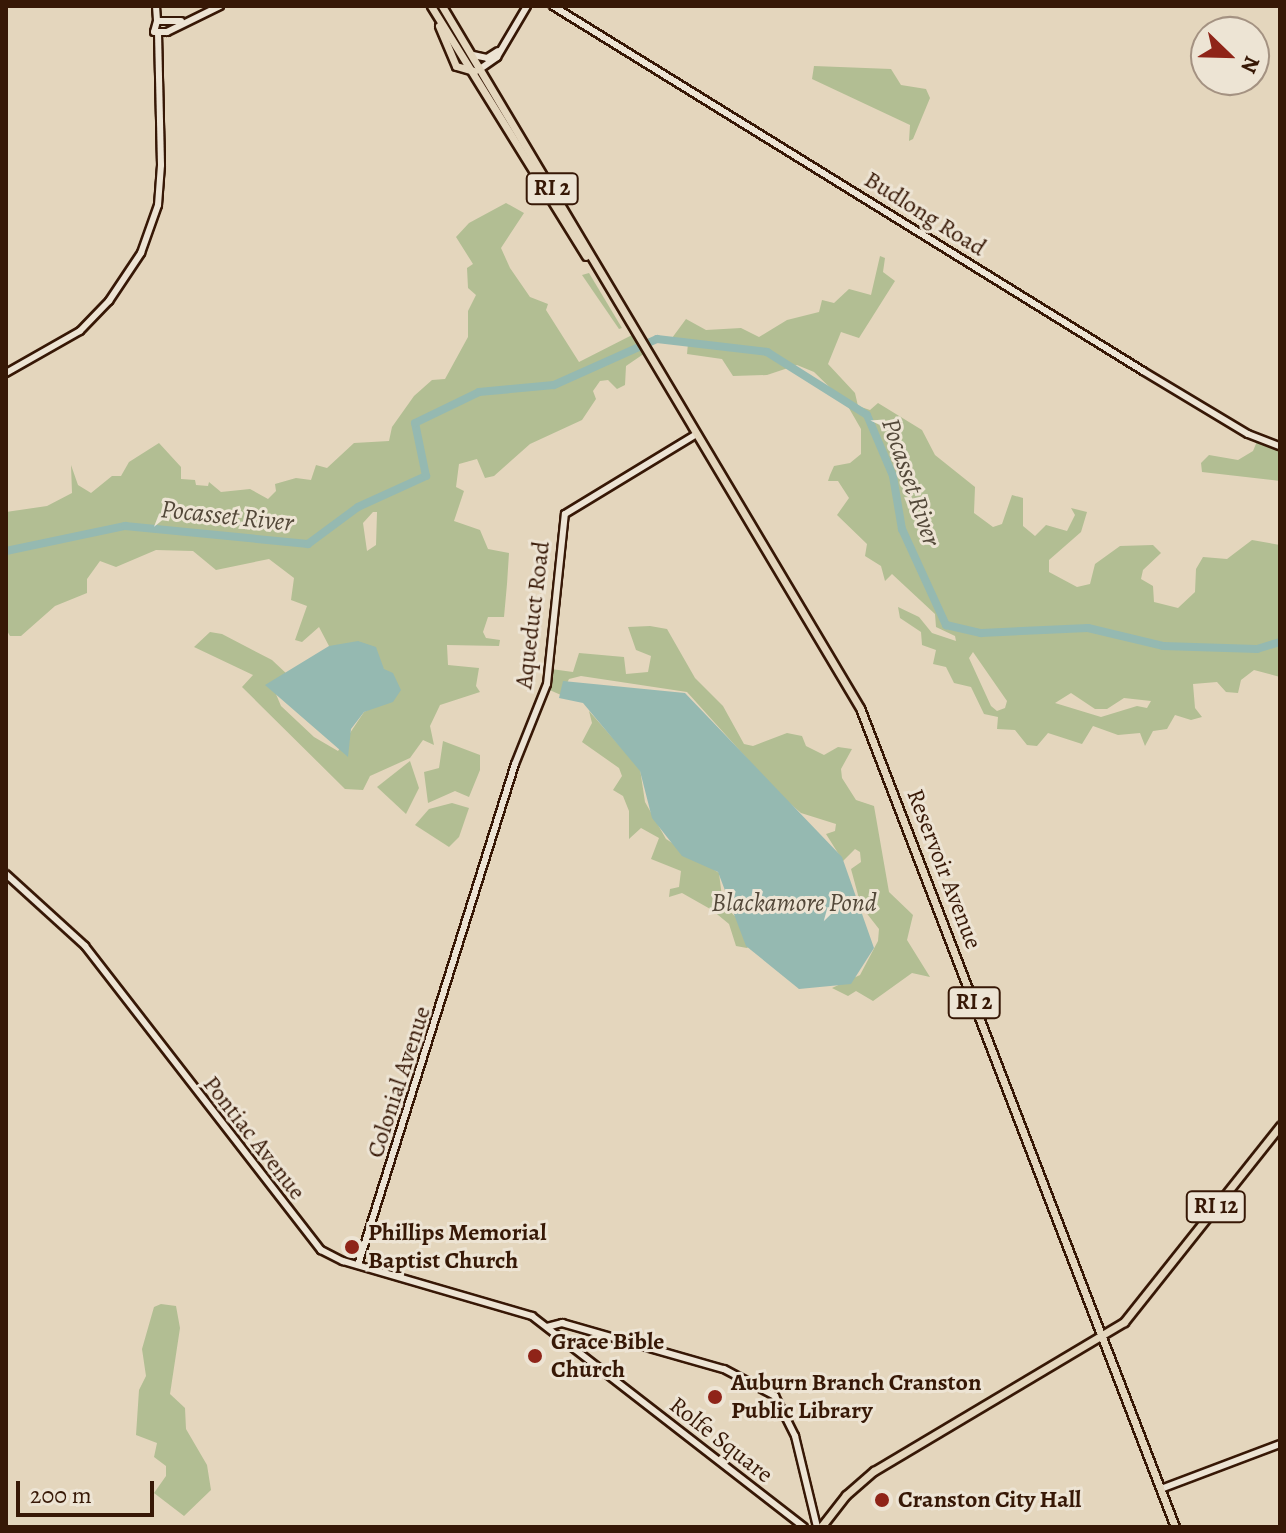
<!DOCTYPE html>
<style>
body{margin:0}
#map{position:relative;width:1286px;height:1533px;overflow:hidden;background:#e4d6bd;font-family:Alegreya,serif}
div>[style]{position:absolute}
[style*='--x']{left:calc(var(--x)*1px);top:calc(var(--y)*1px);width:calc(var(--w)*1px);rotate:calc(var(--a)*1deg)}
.green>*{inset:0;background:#b2be93}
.water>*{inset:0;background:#95b9b1}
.river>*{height:8px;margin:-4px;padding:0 4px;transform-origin:4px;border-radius:4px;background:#95b9b1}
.roads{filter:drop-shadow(2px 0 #371806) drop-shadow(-2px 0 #371806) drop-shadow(0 2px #371806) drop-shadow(0 -2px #371806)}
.secondary>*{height:6px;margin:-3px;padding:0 3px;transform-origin:3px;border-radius:3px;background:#ede4d4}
.primary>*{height:7px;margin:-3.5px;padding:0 3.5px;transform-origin:3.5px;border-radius:3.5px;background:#e4d6bd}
.dots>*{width:22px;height:22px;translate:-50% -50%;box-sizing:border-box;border:4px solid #ede4d4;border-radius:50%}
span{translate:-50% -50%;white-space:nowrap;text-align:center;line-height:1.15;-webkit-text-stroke:6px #ede4d4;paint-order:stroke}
.shield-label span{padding:2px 6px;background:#ede4d4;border:2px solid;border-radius:6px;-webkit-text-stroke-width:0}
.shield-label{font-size:22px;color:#371806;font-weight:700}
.street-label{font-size:24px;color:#371806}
.poi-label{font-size:24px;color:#371806;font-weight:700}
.left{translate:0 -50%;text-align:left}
.water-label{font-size:26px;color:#534839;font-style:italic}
.frame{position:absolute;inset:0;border:8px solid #371806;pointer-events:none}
.north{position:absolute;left:1190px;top:16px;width:80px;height:80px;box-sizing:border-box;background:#ede4d4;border:2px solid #a49282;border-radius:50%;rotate:113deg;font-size:22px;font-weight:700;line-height:32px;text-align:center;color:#371806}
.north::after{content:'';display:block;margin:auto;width:28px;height:36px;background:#8f2418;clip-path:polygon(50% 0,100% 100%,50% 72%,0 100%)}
.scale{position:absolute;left:16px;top:1481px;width:138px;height:36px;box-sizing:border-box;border:4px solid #371806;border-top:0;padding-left:10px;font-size:24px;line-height:28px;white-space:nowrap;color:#371806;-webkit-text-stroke:6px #ede4d4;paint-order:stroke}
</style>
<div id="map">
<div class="green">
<div style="clip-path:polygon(814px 66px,891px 69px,901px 85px,926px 89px,930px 98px,913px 139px,909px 141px,910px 125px,812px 79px)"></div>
<div style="clip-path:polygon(evenodd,506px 203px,524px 213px,501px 248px,510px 268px,530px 297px,548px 304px,546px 310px,579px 362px,634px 334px,645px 353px,626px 366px,625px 385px,617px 389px,608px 380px,600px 381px,593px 391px,596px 399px,582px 420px,530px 444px,494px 476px,485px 478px,477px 459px,459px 464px,456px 487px,464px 491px,454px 521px,480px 530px,488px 549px,509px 553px,507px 584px,504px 617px,488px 617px,483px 632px,486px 638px,500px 640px,499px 646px,447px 645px,448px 665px,479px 668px,476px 686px,480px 692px,440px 705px,430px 726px,434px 745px,423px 740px,410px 758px,370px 776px,363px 790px,345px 789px,242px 687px,253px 675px,194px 647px,210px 632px,222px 634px,272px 660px,289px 676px,273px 687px,281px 706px,314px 737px,338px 751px,364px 712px,385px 701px,384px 669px,329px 646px,319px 627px,302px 642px,295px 640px,307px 606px,291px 600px,294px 578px,269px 559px,216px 570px,193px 551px,156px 550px,116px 567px,100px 561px,87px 579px,87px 593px,55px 606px,21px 636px,10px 636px,6px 629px,6px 512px,47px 506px,72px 493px,71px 465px,78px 485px,91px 493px,112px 476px,121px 476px,129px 462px,159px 443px,181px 467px,181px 479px,195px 480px,196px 485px,208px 486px,209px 482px,221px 492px,250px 489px,268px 499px,276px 491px,275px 484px,296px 478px,311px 480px,316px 465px,327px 468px,354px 443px,389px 441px,392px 427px,414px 396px,432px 380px,445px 379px,468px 337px,468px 311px,476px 295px,468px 288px,467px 268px,473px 264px,456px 237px,469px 223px,506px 203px,373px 512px,377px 512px,376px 545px,367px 551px,363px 523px,373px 512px)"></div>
<div style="clip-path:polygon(evenodd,880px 256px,885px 258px,883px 272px,895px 281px,859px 338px,841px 332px,828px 364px,855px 393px,858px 406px,870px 410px,878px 403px,922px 430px,935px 455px,975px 487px,974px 513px,993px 527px,1002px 524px,1012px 495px,1023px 498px,1023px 526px,1035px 536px,1046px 525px,1067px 531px,1075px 515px,1071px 508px,1087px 512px,1081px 532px,1049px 560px,1049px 572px,1077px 587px,1090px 584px,1095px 564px,1120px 546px,1153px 545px,1161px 553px,1143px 570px,1141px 579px,1153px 586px,1154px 602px,1178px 608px,1195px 592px,1196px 569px,1203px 557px,1227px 559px,1252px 540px,1280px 545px,1280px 677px,1254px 670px,1241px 680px,1238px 693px,1226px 692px,1217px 682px,1193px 684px,1195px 708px,1202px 717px,1191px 720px,1175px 715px,1167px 729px,1153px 731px,1145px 746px,1140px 733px,1118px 735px,1093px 726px,1082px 744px,1048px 733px,1037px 746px,1027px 745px,1015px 730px,997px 729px,998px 717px,984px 714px,971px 687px,954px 683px,946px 667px,933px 664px,936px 650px,922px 645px,921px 632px,900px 618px,898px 607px,919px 617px,932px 633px,956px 641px,955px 636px,936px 627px,935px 614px,892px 574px,885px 581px,881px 566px,865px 556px,867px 544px,837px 515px,849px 498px,838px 481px,828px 481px,830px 475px,834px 466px,850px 463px,861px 454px,861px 429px,846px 403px,814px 372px,797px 365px,767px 375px,733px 376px,722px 359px,687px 354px,688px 343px,672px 338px,686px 319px,706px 330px,741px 328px,759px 337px,787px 320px,819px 312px,822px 300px,834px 303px,849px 289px,871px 295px,880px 256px,973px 652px,1007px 701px,1005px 708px,997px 711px,991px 706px,969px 658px,973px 652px,880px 256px,1071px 693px,1095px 709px,1107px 709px,1124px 698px,1151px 701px,1147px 708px,1137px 706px,1101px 717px,1055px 703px,1071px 693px)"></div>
<div style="clip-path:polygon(589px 273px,622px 328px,619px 329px,582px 275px)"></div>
<div style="clip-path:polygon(1258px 439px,1280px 447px,1280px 481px,1202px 472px,1201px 463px,1209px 455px,1238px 460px,1253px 451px)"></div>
<div style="clip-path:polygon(650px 626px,667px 629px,695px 678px,723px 706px,744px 744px,753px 746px,787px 733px,802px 736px,806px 746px,824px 755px,838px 747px,852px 749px,841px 769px,842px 778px,856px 800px,874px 806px,889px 892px,913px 915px,907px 940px,930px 977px,912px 973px,873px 1001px,856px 991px,848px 996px,832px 988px,860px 975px,878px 941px,879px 929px,861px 906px,851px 869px,861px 862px,860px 852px,855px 849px,843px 861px,826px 834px,835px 831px,836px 824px,801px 813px,779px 794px,687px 692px,581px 676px,569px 679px,561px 695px,545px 688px,551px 669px,573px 672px,579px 653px,624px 657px,626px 674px,648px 672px,651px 656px,636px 650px,628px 627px)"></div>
<div style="clip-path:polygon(589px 711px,640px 769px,645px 802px,666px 839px,719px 873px,723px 905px,738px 919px,751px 945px,747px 948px,736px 946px,729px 924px,712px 910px,682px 893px,669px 897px,670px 889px,679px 887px,681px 871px,651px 859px,659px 838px,641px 828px,629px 839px,629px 811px,623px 796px,613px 790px,622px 776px,619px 768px,582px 742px,592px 723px)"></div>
<div style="clip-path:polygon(443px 741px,480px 755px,480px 770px,469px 797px,455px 791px,428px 803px,424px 772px,439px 768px)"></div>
<div style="clip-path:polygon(410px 761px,419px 788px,406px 814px,377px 787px)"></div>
<div style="clip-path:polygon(452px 803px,469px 808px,459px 837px,449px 847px,415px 825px,429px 809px)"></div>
<div style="clip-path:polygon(161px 1304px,176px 1306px,180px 1328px,170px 1394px,185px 1408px,186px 1429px,207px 1465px,211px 1490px,184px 1516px,154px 1493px,166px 1476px,166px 1466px,154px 1457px,157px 1443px,136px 1435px,139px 1390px,146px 1376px,142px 1349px,154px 1307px)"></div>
</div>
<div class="water">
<div style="clip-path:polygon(358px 641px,376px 647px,384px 669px,393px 673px,401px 690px,393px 702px,364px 712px,351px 729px,348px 757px,265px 685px,329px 646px)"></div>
<div style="clip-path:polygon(563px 681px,685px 693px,842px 857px,874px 948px,851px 984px,799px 989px,746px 946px,718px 872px,682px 856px,652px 818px,640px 771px,583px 703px,559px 698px)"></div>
</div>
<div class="river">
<div style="--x:6;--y:551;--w:122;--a:-11.9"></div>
<div style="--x:125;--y:526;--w:184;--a:5.6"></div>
<div style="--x:308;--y:544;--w:62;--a:-36.5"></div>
<div style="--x:358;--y:507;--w:75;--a:-24.5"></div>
<div style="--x:426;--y:476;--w:54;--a:-101.7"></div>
<div style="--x:415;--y:423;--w:71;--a:-25.8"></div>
<div style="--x:479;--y:392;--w:75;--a:-5.3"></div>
<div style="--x:554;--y:385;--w:113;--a:-24.1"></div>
<div style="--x:657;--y:339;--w:111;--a:6.7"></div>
<div style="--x:767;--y:352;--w:118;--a:32.2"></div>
<div style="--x:867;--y:415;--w:66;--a:66.9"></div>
<div style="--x:893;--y:476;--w:54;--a:80.4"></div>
<div style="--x:902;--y:529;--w:106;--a:65.4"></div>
<div style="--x:946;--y:625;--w:36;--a:13"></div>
<div style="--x:981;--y:633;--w:107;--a:-2.7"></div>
<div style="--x:1088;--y:628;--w:77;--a:13.5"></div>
<div style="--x:1163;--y:646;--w:94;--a:1.8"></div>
<div style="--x:1257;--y:649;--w:24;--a:-17"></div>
</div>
<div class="roads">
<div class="secondary">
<div style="--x:156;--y:6;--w:15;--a:86"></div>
<div style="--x:553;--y:6;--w:694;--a:31.74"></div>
<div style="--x:1143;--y:371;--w:122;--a:31"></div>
<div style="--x:1248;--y:434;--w:34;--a:21"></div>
<div style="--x:157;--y:21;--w:11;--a:105"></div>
<div style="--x:154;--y:32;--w:13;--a:0"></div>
<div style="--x:167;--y:32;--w:59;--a:-26.1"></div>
<div style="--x:157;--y:21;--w:24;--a:0"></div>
<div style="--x:473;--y:55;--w:14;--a:12"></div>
<div style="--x:487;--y:58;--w:13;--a:-32"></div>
<div style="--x:480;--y:69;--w:21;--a:-35"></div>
<div style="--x:497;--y:57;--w:59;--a:-59.5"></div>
<div style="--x:6;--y:373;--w:85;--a:-29.6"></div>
<div style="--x:80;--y:331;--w:42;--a:-46"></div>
<div style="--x:109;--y:301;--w:58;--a:-56.3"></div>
<div style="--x:141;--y:253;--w:51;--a:-70.5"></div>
<div style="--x:158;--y:205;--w:40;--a:-85.7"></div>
<div style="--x:161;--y:165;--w:132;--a:-91.3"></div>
<div style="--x:6;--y:874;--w:107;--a:42.3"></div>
<div style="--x:85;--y:946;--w:385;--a:52.2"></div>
<div style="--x:321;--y:1250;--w:25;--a:27"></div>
<div style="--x:343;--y:1261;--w:197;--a:16.2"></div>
<div style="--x:532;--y:1316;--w:344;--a:37.8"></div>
<div style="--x:358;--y:1265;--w:525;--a:-72.6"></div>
<div style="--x:515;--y:764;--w:86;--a:-68.2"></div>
<div style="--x:547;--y:684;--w:171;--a:-84"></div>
<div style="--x:565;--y:514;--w:152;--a:-31.3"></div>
<div style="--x:547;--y:1327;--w:16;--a:-15"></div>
<div style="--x:562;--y:1323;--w:168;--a:15.9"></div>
<div style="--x:724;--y:1369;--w:58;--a:27.9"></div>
<div style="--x:775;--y:1396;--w:45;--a:63.4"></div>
<div style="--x:795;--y:1436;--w:94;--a:76.4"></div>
<div style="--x:1161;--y:1489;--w:127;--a:-20.7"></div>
</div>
<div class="primary">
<div style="--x:431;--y:6;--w:294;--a:58.2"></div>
<div style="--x:442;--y:6;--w:817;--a:59.23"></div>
<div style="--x:860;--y:708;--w:877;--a:68.96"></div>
<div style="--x:439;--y:26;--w:43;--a:67"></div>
<div style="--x:456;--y:66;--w:19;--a:16"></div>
<div style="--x:821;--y:1527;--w:41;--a:-52"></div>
<div style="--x:846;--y:1495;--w:37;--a:-41"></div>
<div style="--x:874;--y:1471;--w:291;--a:-30.8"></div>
<div style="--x:1124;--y:1322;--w:251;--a:-51.5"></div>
</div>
</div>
<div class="dots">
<div style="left:352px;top:1247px;background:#8f2418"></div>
<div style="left:535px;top:1356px;background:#8f2418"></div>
<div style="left:715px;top:1397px;background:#8f2418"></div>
<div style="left:882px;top:1500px;background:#8f2418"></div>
</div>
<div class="shield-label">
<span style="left:552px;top:189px">RI 2</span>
<span style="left:974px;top:1003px">RI 2</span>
<span style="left:1216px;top:1207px">RI 12</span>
</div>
<div class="street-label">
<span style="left:925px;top:214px;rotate:32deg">Budlong Road</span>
<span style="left:533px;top:615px;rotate:-83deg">Aqueduct Road</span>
<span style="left:944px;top:869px;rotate:69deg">Reservoir Avenue</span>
<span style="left:399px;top:1082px;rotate:-72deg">Colonial Avenue</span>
<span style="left:254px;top:1138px;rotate:52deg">Pontiac Avenue</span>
<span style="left:721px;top:1440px;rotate:38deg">Rolfe Square</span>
</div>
<div class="poi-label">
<span class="left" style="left:368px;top:1247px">Phillips Memorial<br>Baptist Church</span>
<span class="left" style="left:551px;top:1356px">Grace Bible<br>Church</span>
<span class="left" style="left:731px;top:1397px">Auburn Branch Cranston<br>Public Library</span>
<span class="left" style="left:898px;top:1500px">Cranston City Hall</span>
</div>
<div class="water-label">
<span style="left:911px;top:482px;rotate:71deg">Pocasset River</span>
<span style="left:227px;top:516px;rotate:6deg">Pocasset River</span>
<span style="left:794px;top:903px">Blackamore Pond</span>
</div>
<div class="frame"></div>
<div class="north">N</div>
<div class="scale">200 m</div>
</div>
